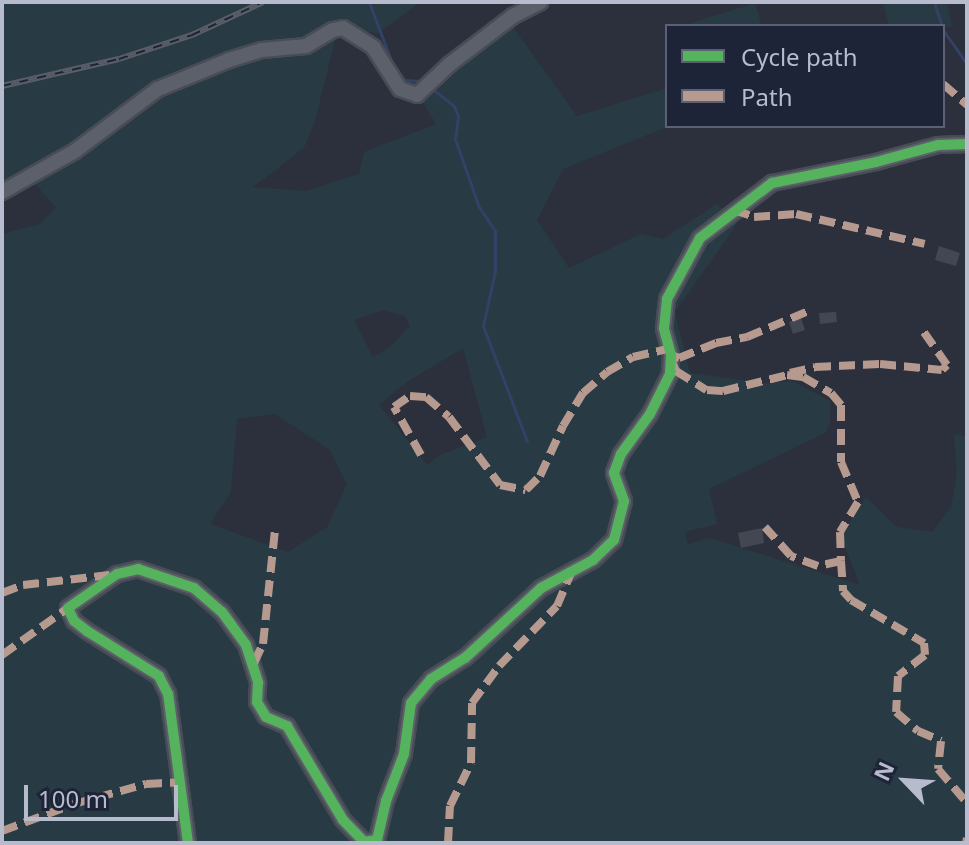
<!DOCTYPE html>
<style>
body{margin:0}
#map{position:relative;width:969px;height:845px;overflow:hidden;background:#2b303c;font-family:"Noto Sans",sans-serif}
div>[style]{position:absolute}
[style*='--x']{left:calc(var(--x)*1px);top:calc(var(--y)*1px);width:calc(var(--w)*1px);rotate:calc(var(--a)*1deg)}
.green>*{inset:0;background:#283a43}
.stream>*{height:3px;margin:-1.5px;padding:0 1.5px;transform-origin:1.5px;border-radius:1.5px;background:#344166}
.building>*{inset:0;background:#434752}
.roads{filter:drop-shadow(2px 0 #484c55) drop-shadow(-2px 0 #484c55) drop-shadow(0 2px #484c55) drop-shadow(0 -2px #484c55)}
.minor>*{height:14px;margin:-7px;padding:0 7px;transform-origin:7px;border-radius:7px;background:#5c606a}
.rail>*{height:6px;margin-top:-3px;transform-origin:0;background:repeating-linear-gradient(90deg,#1e2438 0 9px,#5a5e68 0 18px);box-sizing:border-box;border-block:2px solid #5a5e68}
.quiet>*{height:8px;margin-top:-4px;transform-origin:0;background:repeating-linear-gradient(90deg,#b69a8f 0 16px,transparent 0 24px)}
.cycleway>*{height:10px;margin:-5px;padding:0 5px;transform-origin:5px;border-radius:5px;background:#56b35d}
span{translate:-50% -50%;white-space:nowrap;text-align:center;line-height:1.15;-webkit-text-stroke:6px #1e2438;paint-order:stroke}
.frame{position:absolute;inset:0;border:4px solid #b6bbcd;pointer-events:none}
.legend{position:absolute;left:665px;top:24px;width:280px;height:104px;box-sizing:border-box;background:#1e2438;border:2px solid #5b6074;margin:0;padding:10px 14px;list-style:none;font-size:24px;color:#b6bbcd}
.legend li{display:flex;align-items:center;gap:16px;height:40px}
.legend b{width:40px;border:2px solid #5b6074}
.north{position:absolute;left:865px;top:741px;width:80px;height:80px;-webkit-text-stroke:6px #1e2438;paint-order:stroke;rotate:295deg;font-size:22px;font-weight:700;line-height:32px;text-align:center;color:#b6bbcd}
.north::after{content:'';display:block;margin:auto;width:28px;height:36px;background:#b6bbcd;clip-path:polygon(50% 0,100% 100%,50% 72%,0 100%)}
.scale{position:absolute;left:24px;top:785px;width:154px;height:36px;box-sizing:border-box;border:4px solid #b6bbcd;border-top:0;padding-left:10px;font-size:24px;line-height:28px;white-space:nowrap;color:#b6bbcd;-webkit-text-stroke:6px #1e2438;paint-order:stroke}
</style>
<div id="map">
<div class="green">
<div style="clip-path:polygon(evenodd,2px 2px,421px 2px,377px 34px,339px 24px,315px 121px,304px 148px,253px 187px,305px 191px,359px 174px,364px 152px,436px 124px,423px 103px,510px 23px,577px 116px,667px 88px,669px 126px,563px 169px,537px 220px,569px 268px,641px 234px,663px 239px,717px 204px,737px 224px,675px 312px,690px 373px,765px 383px,793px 381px,830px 401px,830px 423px,825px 433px,709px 489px,717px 524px,685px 532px,688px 544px,710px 538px,860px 585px,841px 536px,866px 497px,897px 527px,932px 532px,951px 507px,957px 473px,954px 434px,967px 436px,967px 843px,2px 843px,2px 234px,40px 224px,56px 208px,23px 170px,2px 180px,2px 2px,383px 310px,405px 316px,410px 326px,390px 347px,373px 357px,354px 320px,383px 310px,2px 2px,463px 348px,487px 437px,440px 455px,427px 465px,379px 405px,410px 380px,463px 348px,2px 2px,275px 414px,330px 450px,347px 484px,327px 527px,288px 552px,210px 524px,231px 492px,237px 419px,275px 414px)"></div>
<div style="clip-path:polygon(883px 2px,947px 2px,952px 27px,889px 26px)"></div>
<div style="clip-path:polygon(755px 3px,762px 26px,682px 26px)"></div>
</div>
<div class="stream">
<div style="--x:369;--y:2;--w:68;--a:69.4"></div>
<div style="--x:934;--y:2;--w:25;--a:72"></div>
<div style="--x:943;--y:30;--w:42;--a:54.8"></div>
<div style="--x:397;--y:72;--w:11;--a:49"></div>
<div style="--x:404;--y:80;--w:18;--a:3"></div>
<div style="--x:431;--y:88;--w:29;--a:38"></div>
<div style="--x:454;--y:106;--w:11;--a:68"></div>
<div style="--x:458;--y:116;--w:23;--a:97"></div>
<div style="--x:455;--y:139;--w:72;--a:70.6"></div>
<div style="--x:479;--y:207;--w:29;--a:56"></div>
<div style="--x:495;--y:231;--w:40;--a:90"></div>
<div style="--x:495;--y:271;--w:56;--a:102.3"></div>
<div style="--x:483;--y:326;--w:123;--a:69.1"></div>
</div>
<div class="building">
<div style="clip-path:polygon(939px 246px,960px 253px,956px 266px,935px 260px)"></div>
<div style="clip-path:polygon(836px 312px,837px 322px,820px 324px,819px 313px)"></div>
<div style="clip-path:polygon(801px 318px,805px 330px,793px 334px,789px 322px)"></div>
<div style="clip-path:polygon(762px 528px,764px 543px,741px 548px,738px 533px)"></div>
</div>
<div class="roads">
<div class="minor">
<div style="--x:2;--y:192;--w:84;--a:-29.3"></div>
<div style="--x:75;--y:151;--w:104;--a:-36.8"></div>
<div style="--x:158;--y:89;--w:77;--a:-22.2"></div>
<div style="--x:229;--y:60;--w:34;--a:-17"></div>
<div style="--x:262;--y:50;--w:44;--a:-5.2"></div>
<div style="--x:306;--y:46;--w:31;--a:-31"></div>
<div style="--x:333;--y:30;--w:10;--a:-11"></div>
<div style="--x:343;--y:28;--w:36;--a:32"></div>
<div style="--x:373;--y:47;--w:50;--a:57.3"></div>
<div style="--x:400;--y:89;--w:18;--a:19"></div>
<div style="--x:417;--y:95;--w:45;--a:-43.2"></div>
<div style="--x:450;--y:64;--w:79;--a:-37.3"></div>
<div style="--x:513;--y:16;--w:31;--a:-27"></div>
<div style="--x:188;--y:843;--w:150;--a:-97.6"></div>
<div style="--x:168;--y:694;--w:20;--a:-117"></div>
<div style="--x:159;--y:676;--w:85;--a:-148"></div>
<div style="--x:87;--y:631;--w:16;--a:-142"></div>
<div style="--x:74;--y:621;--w:14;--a:-115"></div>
<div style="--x:68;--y:608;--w:60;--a:-34.8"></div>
<div style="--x:117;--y:574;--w:22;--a:-13"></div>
<div style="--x:138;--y:569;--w:59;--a:18.7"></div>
<div style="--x:194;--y:588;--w:37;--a:41"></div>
<div style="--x:222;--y:612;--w:41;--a:54"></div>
<div style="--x:246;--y:645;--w:40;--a:72"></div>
<div style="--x:258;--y:683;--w:19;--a:93"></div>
<div style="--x:257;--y:702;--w:17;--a:59"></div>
<div style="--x:266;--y:717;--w:23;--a:23"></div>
<div style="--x:287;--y:726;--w:109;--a:59.2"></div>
<div style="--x:343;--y:820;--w:30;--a:46"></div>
<div style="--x:364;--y:842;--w:13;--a:-9"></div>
<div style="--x:377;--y:840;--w:40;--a:-77"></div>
<div style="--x:386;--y:801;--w:50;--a:-69"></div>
<div style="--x:404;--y:754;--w:51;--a:-82.2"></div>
<div style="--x:411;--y:703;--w:31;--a:-50"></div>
<div style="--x:431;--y:679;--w:40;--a:-32"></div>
<div style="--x:465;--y:658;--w:103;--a:-42.6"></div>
<div style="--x:541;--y:588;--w:59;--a:-28.3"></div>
<div style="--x:593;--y:560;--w:29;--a:-44"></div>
<div style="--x:614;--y:540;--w:40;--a:-75.6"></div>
<div style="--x:624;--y:501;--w:30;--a:-110"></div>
<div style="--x:614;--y:473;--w:20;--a:-70"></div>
<div style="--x:621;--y:454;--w:49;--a:-54.1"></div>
<div style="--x:650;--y:414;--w:45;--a:-63.4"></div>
<div style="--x:670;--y:374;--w:19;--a:-87"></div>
<div style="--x:671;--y:355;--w:28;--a:-105"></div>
<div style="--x:664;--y:328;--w:29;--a:-84"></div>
<div style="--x:667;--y:299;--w:69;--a:-61.6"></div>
<div style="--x:700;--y:238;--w:91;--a:-37.4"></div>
<div style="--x:772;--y:183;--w:106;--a:-11.4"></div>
<div style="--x:876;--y:162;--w:64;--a:-15.3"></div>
<div style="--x:938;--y:145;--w:29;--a:-2"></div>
</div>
</div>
<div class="rail">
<div style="--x:2;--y:86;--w:120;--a:-13"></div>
<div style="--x:119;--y:59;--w:77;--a:-18.2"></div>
<div style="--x:192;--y:35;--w:78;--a:-24.9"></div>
</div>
<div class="quiet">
<div style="--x:943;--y:84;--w:32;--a:41"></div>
<div style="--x:734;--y:210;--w:21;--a:19"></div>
<div style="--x:754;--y:217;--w:42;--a:-4.1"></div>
<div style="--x:796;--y:214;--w:132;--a:13.1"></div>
<div style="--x:671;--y:355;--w:9;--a:21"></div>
<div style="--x:679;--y:358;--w:40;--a:-22"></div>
<div style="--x:716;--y:343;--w:32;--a:-11"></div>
<div style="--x:747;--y:337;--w:69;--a:-22.9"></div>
<div style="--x:672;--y:362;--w:10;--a:66"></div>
<div style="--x:676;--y:371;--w:36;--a:32"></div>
<div style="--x:707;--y:390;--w:16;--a:4"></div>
<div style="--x:723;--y:391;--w:66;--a:-14"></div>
<div style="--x:787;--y:375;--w:16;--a:7"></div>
<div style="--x:803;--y:377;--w:32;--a:30"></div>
<div style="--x:831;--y:393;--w:16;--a:50"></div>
<div style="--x:841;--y:405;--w:57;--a:90"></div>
<div style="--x:841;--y:462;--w:43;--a:67"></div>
<div style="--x:858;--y:502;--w:35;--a:121"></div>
<div style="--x:840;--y:532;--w:29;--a:88"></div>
<div style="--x:841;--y:561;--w:24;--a:168"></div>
<div style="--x:818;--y:566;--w:29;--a:-160"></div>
<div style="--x:791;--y:556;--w:39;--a:-132"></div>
<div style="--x:790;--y:373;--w:26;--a:-13"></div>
<div style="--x:815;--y:367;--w:65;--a:-2.6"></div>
<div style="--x:880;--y:364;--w:62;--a:5.5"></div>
<div style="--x:942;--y:370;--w:7;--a:-45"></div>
<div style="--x:947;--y:365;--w:42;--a:-125.2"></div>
<div style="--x:421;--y:455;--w:55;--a:-119.4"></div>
<div style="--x:394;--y:407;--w:19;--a:-35"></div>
<div style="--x:410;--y:396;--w:16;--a:4"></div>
<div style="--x:426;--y:397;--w:30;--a:41"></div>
<div style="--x:449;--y:417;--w:85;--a:53.1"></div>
<div style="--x:500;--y:485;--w:26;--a:11"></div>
<div style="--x:526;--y:490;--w:20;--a:-45"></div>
<div style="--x:540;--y:476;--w:55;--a:-65.3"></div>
<div style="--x:563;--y:426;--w:39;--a:-59"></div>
<div style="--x:583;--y:393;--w:32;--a:-41"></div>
<div style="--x:607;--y:372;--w:30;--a:-30"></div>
<div style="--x:633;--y:357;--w:37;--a:-13"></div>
<div style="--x:841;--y:561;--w:30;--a:86"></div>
<div style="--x:843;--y:591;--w:12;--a:48"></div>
<div style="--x:851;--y:600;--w:85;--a:30.5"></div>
<div style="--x:924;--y:643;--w:12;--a:85"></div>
<div style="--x:925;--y:655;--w:34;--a:142"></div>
<div style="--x:898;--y:676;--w:36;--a:93"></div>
<div style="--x:896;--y:712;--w:29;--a:41"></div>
<div style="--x:918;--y:731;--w:25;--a:23"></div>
<div style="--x:941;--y:741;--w:28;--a:96"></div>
<div style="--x:938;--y:769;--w:45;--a:49.5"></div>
<div style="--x:2;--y:593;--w:22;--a:-21"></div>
<div style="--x:23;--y:585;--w:87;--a:-6.6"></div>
<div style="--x:2;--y:655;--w:81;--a:-35.5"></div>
<div style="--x:254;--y:663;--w:21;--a:-65"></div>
<div style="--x:263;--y:644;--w:115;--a:-84"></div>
<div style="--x:2;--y:831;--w:77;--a:-20.6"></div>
<div style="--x:74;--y:804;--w:75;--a:-15.5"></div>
<div style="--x:146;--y:784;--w:34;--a:-3"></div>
<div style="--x:448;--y:843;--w:37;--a:-87"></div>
<div style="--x:450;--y:806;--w:48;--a:-64"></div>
<div style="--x:471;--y:763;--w:60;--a:-89"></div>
<div style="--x:472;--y:703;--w:46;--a:-53.9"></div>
<div style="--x:499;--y:666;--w:83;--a:-46"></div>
<div style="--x:557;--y:606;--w:34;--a:-67"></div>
<div style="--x:966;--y:843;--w:5;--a:-79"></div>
</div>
<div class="cycleway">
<div style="--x:188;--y:843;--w:150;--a:-97.6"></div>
<div style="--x:168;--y:694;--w:20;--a:-117"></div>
<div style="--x:159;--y:676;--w:85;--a:-148"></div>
<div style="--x:87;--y:631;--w:16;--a:-142"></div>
<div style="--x:74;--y:621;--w:14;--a:-115"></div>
<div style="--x:68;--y:608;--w:60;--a:-34.8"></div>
<div style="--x:117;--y:574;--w:22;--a:-13"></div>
<div style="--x:138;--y:569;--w:59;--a:18.7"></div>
<div style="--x:194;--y:588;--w:37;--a:41"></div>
<div style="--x:222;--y:612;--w:41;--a:54"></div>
<div style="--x:246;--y:645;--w:40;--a:72"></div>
<div style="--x:258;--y:683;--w:19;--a:93"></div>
<div style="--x:257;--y:702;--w:17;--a:59"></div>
<div style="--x:266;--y:717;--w:23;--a:23"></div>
<div style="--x:287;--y:726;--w:109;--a:59.2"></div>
<div style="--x:343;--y:820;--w:30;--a:46"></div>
<div style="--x:364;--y:842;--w:13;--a:-9"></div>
<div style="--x:377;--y:840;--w:40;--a:-77"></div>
<div style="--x:386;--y:801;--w:50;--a:-69"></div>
<div style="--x:404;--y:754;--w:51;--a:-82.2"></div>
<div style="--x:411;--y:703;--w:31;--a:-50"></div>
<div style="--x:431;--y:679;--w:40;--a:-32"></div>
<div style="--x:465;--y:658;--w:103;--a:-42.6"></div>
<div style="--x:541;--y:588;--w:59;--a:-28.3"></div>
<div style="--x:593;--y:560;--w:29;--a:-44"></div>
<div style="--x:614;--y:540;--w:40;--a:-75.6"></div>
<div style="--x:624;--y:501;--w:30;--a:-110"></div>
<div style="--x:614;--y:473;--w:20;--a:-70"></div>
<div style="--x:621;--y:454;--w:49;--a:-54.1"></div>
<div style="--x:650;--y:414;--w:45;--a:-63.4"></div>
<div style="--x:670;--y:374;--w:19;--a:-87"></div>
<div style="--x:671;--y:355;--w:28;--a:-105"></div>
<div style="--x:664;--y:328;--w:29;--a:-84"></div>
<div style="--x:667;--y:299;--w:69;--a:-61.6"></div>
<div style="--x:700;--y:238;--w:91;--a:-37.4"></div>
<div style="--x:772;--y:183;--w:106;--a:-11.4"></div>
<div style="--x:876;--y:162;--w:64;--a:-15.3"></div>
<div style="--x:938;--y:145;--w:29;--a:-2"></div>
</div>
<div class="frame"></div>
<ul class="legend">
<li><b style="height:10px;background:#56b35d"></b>Cycle path</li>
<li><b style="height:10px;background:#b69a8f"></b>Path</li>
</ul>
<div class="north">N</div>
<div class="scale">100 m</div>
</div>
